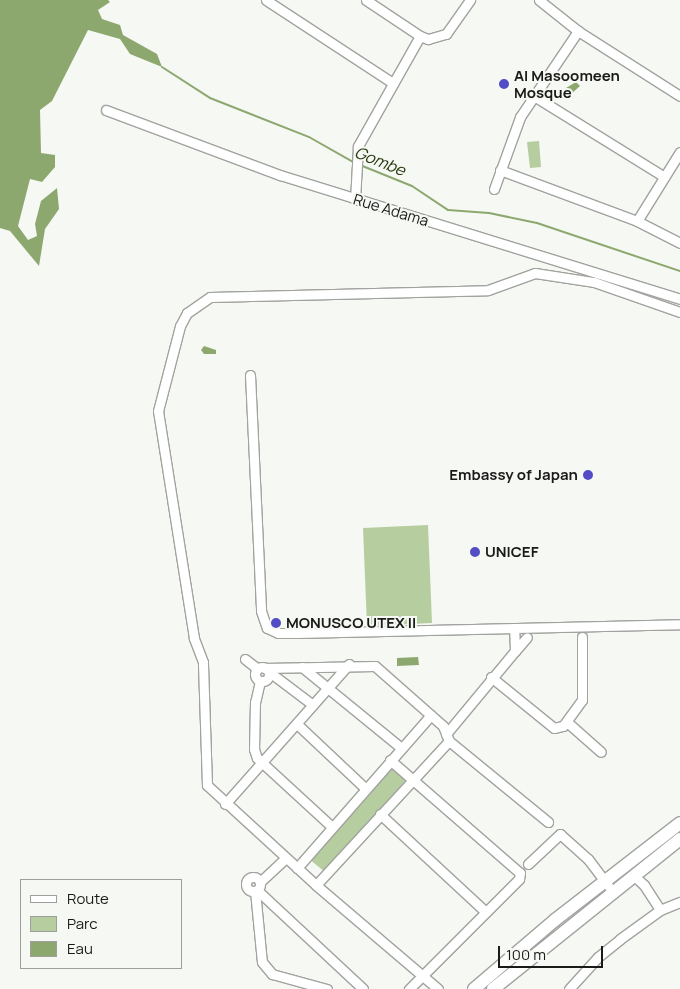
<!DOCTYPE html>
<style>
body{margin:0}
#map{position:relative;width:680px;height:989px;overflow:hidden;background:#f6f8f4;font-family:Manrope,sans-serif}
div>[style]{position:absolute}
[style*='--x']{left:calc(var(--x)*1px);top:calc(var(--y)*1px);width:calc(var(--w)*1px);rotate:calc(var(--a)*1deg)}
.green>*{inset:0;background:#b6cd9f}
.water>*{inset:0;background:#8ca86f}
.stream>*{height:2px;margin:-1px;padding:0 1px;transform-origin:1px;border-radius:1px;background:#8ca86f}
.roads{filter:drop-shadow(1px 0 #a1a39f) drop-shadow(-1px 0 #a1a39f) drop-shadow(0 1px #a1a39f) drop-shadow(0 -1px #a1a39f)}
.minor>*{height:9px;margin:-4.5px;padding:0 4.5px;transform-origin:4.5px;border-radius:4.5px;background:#fff}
.minor>.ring{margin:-4.5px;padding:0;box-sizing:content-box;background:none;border:9px solid #fff;border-radius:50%}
.primary>*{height:12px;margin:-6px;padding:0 6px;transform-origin:6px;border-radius:6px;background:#fff}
.dots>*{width:14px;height:14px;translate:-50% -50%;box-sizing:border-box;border:2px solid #f6f8f4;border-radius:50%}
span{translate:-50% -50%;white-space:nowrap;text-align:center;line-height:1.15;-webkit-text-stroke:4px #f6f8f4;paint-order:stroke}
.poi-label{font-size:15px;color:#1a1a19;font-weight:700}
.left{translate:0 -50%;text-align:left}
.right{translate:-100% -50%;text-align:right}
.street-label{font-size:15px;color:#1a1a19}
.water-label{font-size:16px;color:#25370c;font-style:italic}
.legend{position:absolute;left:20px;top:879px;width:162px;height:90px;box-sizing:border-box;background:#f6f8f4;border:1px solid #9e9f9c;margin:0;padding:6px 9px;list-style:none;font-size:15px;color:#1a1a19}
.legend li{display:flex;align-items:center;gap:10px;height:25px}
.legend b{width:25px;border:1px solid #9e9f9c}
.scale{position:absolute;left:498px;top:946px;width:105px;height:22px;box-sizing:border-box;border:2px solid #1a1a19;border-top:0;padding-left:6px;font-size:15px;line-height:18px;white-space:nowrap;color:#1a1a19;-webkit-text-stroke:4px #f6f8f4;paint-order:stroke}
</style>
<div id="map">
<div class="green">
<div style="clip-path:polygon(539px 141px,541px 167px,530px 168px,527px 142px)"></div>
<div style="clip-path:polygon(428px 525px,432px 623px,367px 626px,363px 528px)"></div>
<div style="clip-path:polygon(391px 767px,406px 780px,325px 872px,309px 859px)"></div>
</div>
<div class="water">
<div style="clip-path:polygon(0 0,108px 0,110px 2px,98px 10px,102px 19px,120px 25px,123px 35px,157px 54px,162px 67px,130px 54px,120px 39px,88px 30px,52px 101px,40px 110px,41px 153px,55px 155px,55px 167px,42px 182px,30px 179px,18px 226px,28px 240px,37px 236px,35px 224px,41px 201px,57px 188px,59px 209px,45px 229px,39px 266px,10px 231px,0 228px)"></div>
<div style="clip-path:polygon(576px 82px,580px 86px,570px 95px,566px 88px)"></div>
<div style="clip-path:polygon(204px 346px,216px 350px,216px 354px,204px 354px,201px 350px)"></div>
<div style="clip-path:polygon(418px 657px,419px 665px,397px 666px,397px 658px)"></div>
</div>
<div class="stream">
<div style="--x:162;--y:67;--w:57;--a:32.9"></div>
<div style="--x:210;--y:98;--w:106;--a:21.5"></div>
<div style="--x:309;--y:137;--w:51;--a:29.6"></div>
<div style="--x:360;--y:165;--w:56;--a:22"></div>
<div style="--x:412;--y:186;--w:43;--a:33.7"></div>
<div style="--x:448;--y:210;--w:41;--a:4.2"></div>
<div style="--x:489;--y:213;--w:49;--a:11.8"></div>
<div style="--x:537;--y:223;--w:151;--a:18.6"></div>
</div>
<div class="roads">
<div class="minor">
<div style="--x:266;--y:0;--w:152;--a:33.2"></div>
<div style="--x:366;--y:0;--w:65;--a:33.7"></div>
<div style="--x:420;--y:36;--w:9;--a:21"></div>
<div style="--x:428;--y:39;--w:19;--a:-16"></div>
<div style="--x:446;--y:34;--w:42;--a:-54.8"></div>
<div style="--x:539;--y:0;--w:50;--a:38.5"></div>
<div style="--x:578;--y:31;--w:121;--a:32.5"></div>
<div style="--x:534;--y:96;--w:152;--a:31.8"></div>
<div style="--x:106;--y:110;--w:186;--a:20.5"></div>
<div style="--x:280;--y:175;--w:419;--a:17.2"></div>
<div style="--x:500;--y:170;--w:146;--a:20.4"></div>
<div style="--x:637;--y:221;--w:48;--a:27.1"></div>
<div style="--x:494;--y:189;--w:77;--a:-70.1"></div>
<div style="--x:520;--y:117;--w:104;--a:-56"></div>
<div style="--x:355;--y:200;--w:54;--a:-86.8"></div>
<div style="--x:358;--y:146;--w:126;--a:-60.6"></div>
<div style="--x:637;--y:221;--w:81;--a:-58.1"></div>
<div style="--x:250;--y:375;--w:236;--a:87.3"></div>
<div style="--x:261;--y:611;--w:18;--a:71"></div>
<div style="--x:267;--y:628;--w:12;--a:24"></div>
<div style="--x:278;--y:633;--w:19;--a:0"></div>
<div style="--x:297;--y:633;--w:383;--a:-1.3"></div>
<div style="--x:515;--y:651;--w:18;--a:-49"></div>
<div style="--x:245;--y:659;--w:16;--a:38"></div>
<div style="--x:302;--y:667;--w:127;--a:39.2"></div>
<div class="ring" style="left:255px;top:667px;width:5px;height:5px"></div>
<div style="--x:264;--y:668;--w:111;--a:-1"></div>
<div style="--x:375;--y:666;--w:91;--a:41.4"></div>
<div style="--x:443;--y:726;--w:16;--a:68"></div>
<div style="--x:449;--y:741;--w:128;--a:39.3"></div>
<div style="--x:268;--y:671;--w:56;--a:37.1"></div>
<div style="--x:491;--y:677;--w:81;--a:39"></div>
<div style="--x:554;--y:728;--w:9;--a:-13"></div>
<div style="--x:563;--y:726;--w:32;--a:-54"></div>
<div style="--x:582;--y:700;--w:63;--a:-90"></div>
<div style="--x:260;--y:681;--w:22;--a:103"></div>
<div style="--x:255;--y:702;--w:47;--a:91.2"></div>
<div style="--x:254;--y:749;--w:9;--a:72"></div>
<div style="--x:257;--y:758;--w:102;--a:42.6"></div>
<div style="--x:567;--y:722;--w:45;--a:41.4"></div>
<div style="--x:298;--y:725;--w:93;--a:43.3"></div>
<div style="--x:446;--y:734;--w:108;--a:-50.3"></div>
<div style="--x:515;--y:651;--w:23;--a:-92"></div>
<div style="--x:390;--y:760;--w:172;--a:41"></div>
<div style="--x:520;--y:873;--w:6;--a:99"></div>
<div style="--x:519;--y:879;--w:156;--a:135"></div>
<div style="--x:225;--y:804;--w:187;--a:-48.5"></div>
<div style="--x:380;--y:814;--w:144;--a:42.8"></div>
<div style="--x:528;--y:864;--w:44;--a:-43.2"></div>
<div style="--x:560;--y:834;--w:38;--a:42"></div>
<div style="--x:588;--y:859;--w:34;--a:53"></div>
<div style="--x:297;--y:868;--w:203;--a:-48.8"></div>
<div style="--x:633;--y:875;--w:15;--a:42"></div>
<div style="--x:644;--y:885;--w:30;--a:57"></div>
<div class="ring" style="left:246px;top:877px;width:5px;height:5px"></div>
<div style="--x:260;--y:882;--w:35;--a:-43"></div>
<div style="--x:316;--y:885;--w:196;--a:-47.3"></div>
<div style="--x:257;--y:890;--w:145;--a:43"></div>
<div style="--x:255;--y:891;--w:71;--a:84.4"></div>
<div style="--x:262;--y:962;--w:16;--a:50"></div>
<div style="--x:272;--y:974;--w:57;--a:15.3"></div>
<div style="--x:438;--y:989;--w:160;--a:-139.6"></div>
<div style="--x:316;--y:885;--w:148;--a:-137.5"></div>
<div style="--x:207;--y:785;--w:123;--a:-91.9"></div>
<div style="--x:203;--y:662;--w:26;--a:-111"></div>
<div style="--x:194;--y:638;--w:230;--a:-99"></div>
<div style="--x:158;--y:411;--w:88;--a:-75.5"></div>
<div style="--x:180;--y:326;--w:15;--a:-62"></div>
<div style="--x:187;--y:313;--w:28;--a:-35"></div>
<div style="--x:210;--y:297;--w:278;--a:-1.4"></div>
<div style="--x:488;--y:290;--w:50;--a:-19.9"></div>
<div style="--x:535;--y:273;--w:60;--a:8.7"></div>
<div style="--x:594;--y:282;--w:91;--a:19.2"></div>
<div style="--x:569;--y:989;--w:43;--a:-47.8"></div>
<div style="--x:598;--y:957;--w:28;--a:-39"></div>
<div style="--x:620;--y:939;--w:49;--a:-35.9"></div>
<div style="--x:660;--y:910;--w:22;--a:-22"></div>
</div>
<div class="primary">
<div style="--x:474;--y:989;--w:106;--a:-40.4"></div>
<div style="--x:555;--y:920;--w:158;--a:-37.8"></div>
<div style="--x:493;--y:989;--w:240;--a:-38.7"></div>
</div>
</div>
<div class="dots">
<div style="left:504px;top:84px;background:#524dc4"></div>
<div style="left:588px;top:475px;background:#524dc4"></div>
<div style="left:475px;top:552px;background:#524dc4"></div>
<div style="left:276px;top:623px;background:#524dc4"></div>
</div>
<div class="poi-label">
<span class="left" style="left:514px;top:84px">Al Masoomeen<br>Mosque</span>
<span class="right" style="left:578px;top:475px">Embassy of Japan</span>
<span class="left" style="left:485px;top:552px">UNICEF</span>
<span class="left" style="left:286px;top:623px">MONUSCO UTEX II</span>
</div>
<div class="street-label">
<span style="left:391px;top:210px;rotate:17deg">Rue Adama</span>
</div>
<div class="water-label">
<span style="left:380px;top:161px;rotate:22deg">Gombe</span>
</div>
<ul class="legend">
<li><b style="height:6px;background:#fff"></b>Route</li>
<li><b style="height:14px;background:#b6cd9f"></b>Parc</li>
<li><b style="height:14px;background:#8ca86f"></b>Eau</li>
</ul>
<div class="scale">100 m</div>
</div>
